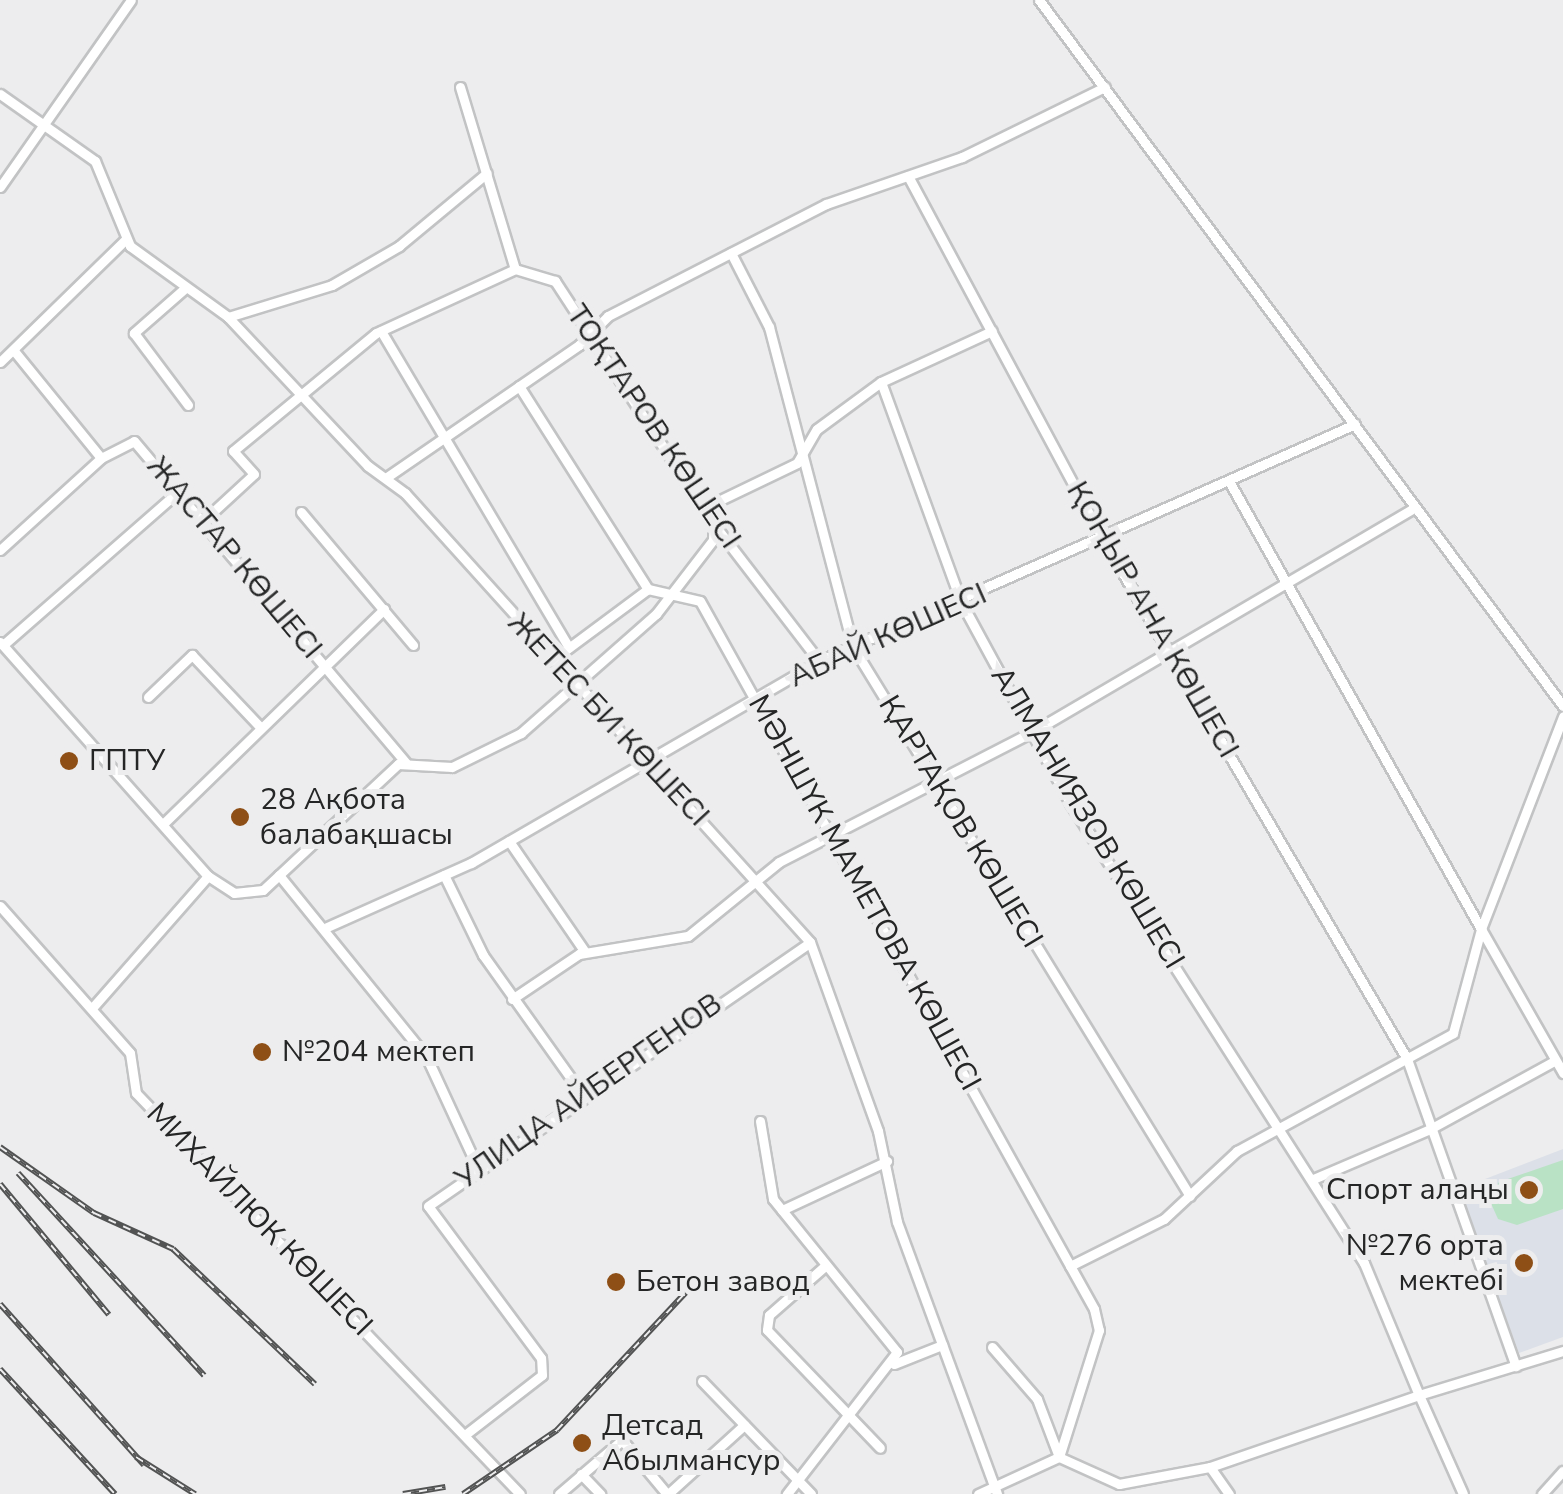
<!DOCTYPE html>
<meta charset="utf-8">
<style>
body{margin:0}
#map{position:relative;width:1563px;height:1494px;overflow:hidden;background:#ededee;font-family:"Nunito Sans",sans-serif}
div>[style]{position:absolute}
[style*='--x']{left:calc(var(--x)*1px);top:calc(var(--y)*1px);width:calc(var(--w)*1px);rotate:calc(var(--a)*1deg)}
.built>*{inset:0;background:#dce0e8}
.green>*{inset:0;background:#b9e2c5}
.roads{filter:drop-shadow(2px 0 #c2c3c4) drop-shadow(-2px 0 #c2c3c4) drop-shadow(0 2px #c2c3c4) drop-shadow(0 -2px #c2c3c4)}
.street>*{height:9px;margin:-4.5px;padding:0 4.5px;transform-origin:4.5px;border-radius:4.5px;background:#fff}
.rail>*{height:6px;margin-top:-3px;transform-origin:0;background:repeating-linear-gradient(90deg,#ededee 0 8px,#525353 0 16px);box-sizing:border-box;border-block:2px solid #525353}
.dots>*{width:28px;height:28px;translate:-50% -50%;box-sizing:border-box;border:5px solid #ededee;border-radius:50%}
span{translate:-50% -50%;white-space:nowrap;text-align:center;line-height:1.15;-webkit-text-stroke:10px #ededee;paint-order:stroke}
.street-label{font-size:30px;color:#252626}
.poi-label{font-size:30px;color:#252626}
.left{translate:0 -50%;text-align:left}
.right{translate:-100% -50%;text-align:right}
</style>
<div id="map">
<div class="built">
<div style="clip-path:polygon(1563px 1149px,1563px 1337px,1519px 1353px,1459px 1189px)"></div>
</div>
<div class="green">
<div style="clip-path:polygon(1563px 1160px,1563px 1209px,1517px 1225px,1498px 1219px,1489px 1199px,1499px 1182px)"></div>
</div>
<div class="roads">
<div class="street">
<div style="--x:1039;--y:0;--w:879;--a:53.42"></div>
<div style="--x:460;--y:87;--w:190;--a:73.2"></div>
<div style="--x:515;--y:269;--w:42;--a:16.7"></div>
<div style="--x:555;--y:281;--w:289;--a:56.9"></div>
<div style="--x:713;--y:523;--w:174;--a:52.5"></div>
<div style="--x:0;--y:94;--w:116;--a:35.2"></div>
<div style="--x:95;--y:161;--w:92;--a:67.6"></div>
<div style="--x:130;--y:246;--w:121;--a:35.9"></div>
<div style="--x:228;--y:317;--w:204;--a:46.8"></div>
<div style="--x:368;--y:466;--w:46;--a:36.1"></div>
<div style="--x:405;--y:493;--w:605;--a:47.95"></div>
<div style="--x:810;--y:942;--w:201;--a:70.2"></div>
<div style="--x:878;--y:1131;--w:93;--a:78.2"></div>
<div style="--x:897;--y:1222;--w:290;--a:69.8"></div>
<div style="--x:908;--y:176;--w:414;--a:61.8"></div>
<div style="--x:1104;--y:541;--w:600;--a:59.67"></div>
<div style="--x:1407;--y:1059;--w:326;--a:70.5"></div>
<div style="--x:0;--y:187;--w:228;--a:-55"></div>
<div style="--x:731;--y:253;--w:83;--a:62.8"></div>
<div style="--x:769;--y:327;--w:331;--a:75.3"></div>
<div style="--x:853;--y:647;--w:644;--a:58.46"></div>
<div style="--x:184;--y:289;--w:67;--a:138.7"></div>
<div style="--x:134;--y:333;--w:90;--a:53.1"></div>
<div style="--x:228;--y:317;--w:109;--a:-17.1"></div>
<div style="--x:332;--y:285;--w:78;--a:-30.2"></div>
<div style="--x:399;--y:246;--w:114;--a:-39.7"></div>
<div style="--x:381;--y:331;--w:368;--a:59.3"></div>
<div style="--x:15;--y:352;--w:136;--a:50.9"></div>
<div style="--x:101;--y:458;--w:37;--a:-27"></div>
<div style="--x:134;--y:441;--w:422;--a:49.8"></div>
<div style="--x:0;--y:362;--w:175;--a:-44.3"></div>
<div style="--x:881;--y:382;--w:234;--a:70"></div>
<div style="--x:961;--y:602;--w:229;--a:61.5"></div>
<div style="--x:1070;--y:803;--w:546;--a:57.42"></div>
<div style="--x:1364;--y:1263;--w:143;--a:67.4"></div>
<div style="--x:1419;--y:1395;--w:151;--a:-17"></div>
<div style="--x:519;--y:386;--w:241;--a:57.6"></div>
<div style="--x:648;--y:589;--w:53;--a:13"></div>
<div style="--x:700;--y:601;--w:810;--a:60.9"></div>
<div style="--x:1094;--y:1309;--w:22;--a:77"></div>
<div style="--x:1099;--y:1330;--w:133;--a:107.5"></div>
<div style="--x:387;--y:477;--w:233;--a:-34.5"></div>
<div style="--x:579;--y:345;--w:41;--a:-45"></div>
<div style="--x:608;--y:316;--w:245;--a:-27.2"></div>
<div style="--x:826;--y:204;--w:144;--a:-19.1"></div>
<div style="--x:962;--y:157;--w:159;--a:-26.1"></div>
<div style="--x:1230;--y:483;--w:512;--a:60.63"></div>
<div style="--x:1481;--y:929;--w:228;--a:-68.9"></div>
<div style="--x:301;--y:512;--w:174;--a:49.9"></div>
<div style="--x:203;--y:521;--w:69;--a:-42.7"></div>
<div style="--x:254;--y:474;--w:31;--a:-132"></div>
<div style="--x:233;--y:451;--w:185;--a:-39.5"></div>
<div style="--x:376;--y:333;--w:153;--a:-24.7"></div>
<div style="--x:0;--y:550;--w:137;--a:-42.3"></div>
<div style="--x:0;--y:642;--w:313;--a:48.4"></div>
<div style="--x:208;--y:876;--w:176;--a:131.3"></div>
<div style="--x:3;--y:645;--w:232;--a:-41.2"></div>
<div style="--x:551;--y:661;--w:121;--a:-36.6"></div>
<div style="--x:148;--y:697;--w:61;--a:-43.7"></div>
<div style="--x:192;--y:655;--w:100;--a:46.6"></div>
<div style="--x:164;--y:823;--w:307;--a:-44.2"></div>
<div style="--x:509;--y:841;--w:135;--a:55.6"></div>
<div style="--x:279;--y:875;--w:235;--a:51"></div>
<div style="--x:427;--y:1058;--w:119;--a:65.2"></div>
<div style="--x:444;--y:875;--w:89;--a:64"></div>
<div style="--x:483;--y:955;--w:172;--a:54.5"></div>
<div style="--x:208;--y:876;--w:31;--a:33"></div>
<div style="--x:234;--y:893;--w:29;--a:-6"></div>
<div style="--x:263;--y:890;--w:185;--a:-43"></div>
<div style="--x:398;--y:764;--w:54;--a:3.2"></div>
<div style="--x:452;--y:767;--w:77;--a:-26.2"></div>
<div style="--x:521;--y:733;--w:180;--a:-41.4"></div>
<div style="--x:656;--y:614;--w:93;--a:-52.4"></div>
<div style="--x:713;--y:540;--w:37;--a:-88"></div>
<div style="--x:714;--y:503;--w:92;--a:-25.7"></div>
<div style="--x:797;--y:463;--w:39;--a:-60"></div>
<div style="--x:817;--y:429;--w:79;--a:-36.3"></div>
<div style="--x:881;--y:382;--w:122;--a:-24.7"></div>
<div style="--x:0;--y:906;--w:196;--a:48.5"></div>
<div style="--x:130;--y:1053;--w:40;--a:81.5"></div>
<div style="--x:136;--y:1093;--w:555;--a:46.24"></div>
<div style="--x:327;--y:927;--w:158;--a:-24"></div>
<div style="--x:471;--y:863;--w:402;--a:-30.1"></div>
<div style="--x:819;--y:661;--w:586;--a:-23.85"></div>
<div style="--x:1481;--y:929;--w:166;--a:60.3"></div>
<div style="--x:512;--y:999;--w:81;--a:-33.9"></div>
<div style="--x:579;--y:954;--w:110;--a:-9.4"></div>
<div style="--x:688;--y:936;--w:117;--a:-39.1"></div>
<div style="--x:779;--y:862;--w:284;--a:-27.2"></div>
<div style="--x:1032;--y:732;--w:444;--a:-30.4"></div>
<div style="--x:760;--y:1121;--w:79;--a:80.5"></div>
<div style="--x:773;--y:1199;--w:197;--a:51"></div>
<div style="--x:897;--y:1352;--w:180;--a:127.8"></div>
<div style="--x:1313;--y:1179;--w:127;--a:-23.1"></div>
<div style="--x:1430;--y:1129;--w:141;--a:-28.7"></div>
<div style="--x:782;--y:1210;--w:116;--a:-25"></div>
<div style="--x:826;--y:1265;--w:76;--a:138.7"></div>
<div style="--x:769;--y:1315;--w:15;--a:98"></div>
<div style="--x:767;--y:1330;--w:163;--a:46.2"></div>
<div style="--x:1070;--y:1266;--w:105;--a:-26.6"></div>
<div style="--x:1164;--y:1219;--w:100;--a:-43"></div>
<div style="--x:1237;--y:1151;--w:246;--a:-28.6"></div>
<div style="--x:1453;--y:1033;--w:108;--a:-74.9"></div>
<div style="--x:992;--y:1347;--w:69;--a:49.1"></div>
<div style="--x:1037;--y:1399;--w:62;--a:69.2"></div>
<div style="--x:894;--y:1364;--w:52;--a:-21.6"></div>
<div style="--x:702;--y:1381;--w:157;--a:46"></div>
<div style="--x:466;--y:1434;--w:96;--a:-37.8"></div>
<div style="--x:542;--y:1375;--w:17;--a:-93"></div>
<div style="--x:541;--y:1358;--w:189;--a:-126.6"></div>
<div style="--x:428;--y:1206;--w:464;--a:-34.6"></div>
<div style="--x:1059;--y:1457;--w:66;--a:24.2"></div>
<div style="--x:1119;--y:1484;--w:93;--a:-10.6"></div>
<div style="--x:1210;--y:1467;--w:33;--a:55"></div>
<div style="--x:1210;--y:1467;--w:221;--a:-19"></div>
<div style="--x:1419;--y:1395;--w:108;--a:66"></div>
<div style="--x:581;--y:1474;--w:28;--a:46"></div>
<div style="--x:559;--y:1494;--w:83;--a:-40.6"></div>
<div style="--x:622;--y:1440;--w:70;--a:50.2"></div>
<div style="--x:668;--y:1494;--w:103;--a:-42.2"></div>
<div style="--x:978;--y:1494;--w:89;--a:-24.6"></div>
<div style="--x:1542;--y:1494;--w:31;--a:-48"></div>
</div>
</div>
<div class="rail">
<div style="--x:0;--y:1147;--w:115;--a:35.1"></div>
<div style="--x:94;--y:1213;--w:87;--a:24.5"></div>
<div style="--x:173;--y:1249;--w:196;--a:43.6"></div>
<div style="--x:18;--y:1173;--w:275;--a:47.4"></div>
<div style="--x:0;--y:1184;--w:170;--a:50.2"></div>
<div style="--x:0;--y:1304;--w:216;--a:48.2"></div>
<div style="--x:0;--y:1369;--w:170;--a:47.4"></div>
<div style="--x:136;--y:1457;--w:70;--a:32.1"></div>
<div style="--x:403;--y:1494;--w:43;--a:-9.5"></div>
<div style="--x:463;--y:1494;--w:114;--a:-34.2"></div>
<div style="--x:557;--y:1430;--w:193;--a:-46.9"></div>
</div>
<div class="dots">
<div style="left:69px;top:761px;background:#8e4f16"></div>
<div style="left:240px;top:817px;background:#8e4f16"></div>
<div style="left:262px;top:1052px;background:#8e4f16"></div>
<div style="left:1529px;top:1190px;background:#8e4f16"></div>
<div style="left:1524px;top:1263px;background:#8e4f16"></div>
<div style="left:616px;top:1282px;background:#8e4f16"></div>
<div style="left:582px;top:1443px;background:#8e4f16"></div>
</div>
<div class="street-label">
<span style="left:653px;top:427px;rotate:56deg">ТОҚТАРОВ КӨШЕСІ</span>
<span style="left:234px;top:558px;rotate:50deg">ЖАСТАР КӨШЕСІ</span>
<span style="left:1152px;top:620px;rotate:60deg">ҚОҢЫР АНА КӨШЕСІ</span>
<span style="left:888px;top:636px;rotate:-24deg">АБАЙ КӨШЕСІ</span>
<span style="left:608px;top:720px;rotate:47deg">ЖЕТЕС БИ КӨШЕСІ</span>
<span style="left:1087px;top:818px;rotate:59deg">АЛМАНИЯЗОВ КӨШЕСІ</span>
<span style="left:960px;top:822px;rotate:59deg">ҚАРТАҚОВ КӨШЕСІ</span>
<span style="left:864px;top:893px;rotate:61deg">МӘНШҮК МАМЕТОВА КӨШЕСІ</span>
<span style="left:589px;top:1092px;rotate:-35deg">УЛИЦА АЙБЕРГЕНОВ</span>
<span style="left:259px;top:1220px;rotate:46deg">МИХАЙЛЮК КӨШЕСІ</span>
</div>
<div class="poi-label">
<span class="left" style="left:89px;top:761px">ГПТУ</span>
<span class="left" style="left:260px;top:817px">28 Ақбота<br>балабақшасы</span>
<span class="left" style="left:282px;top:1052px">№204 мектеп</span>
<span class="right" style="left:1509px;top:1190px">Спорт алаңы</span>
<span class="right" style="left:1504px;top:1263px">№276 орта<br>мектебі</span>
<span class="left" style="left:636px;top:1282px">Бетон завод</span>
<span class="left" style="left:602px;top:1443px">Детсад<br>Абылмансур</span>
</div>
</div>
